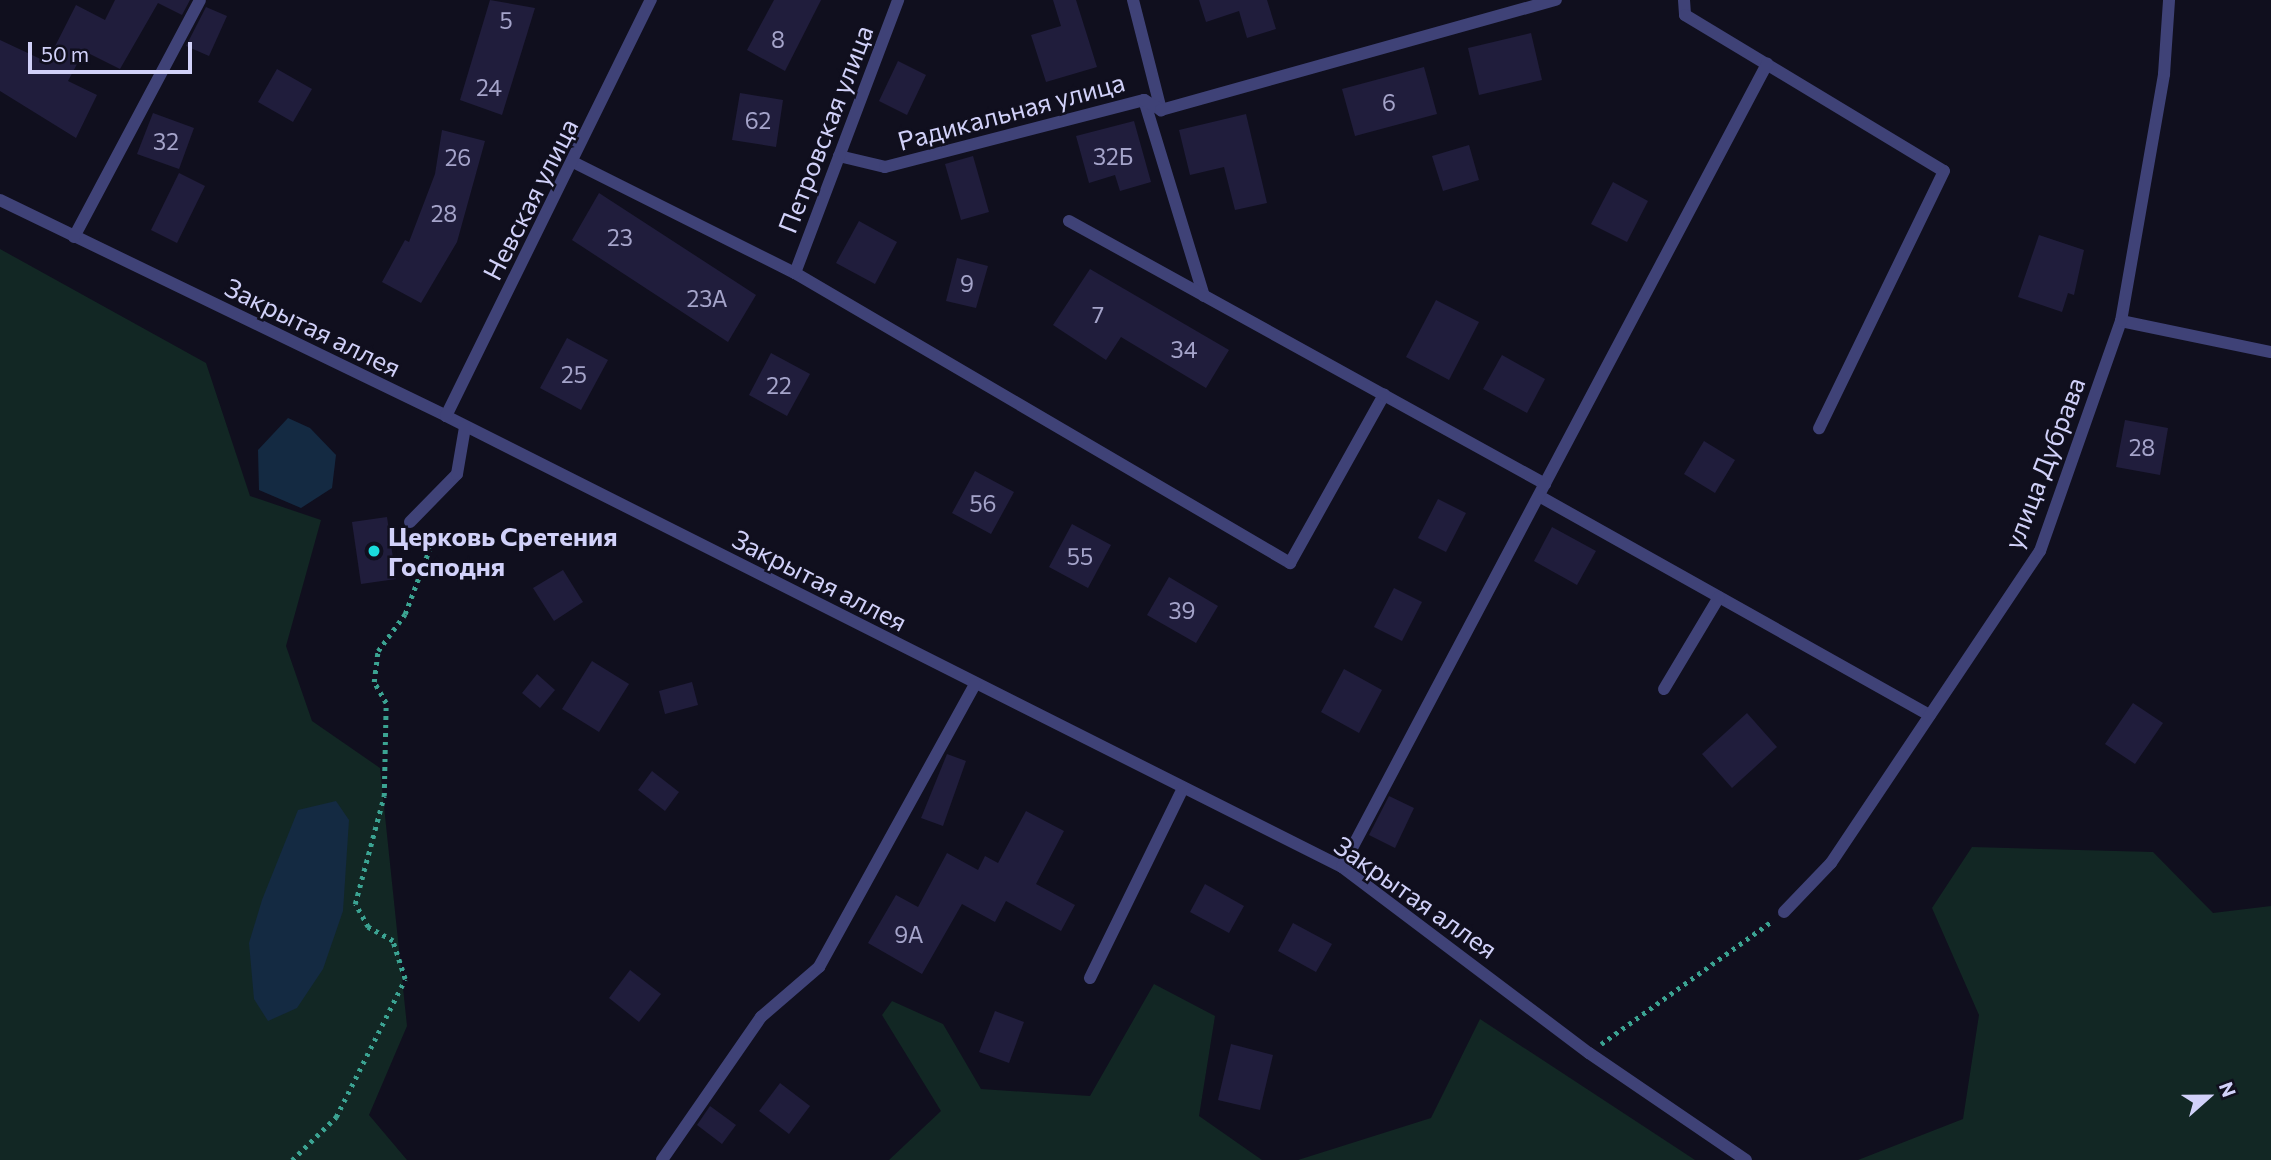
<!DOCTYPE html>
<meta charset="utf-8">
<style>
body{margin:0}
#map{position:relative;width:2271px;height:1160px;overflow:hidden;background:#100f1e;font-family:Commissioner,sans-serif}
div>[style]{position:absolute}
[style*='--x']{left:calc(var(--x)*1px);top:calc(var(--y)*1px);width:calc(var(--w)*1px);rotate:calc(var(--a)*1deg)}
.green>*{inset:0;background:#122724}
.water>*{inset:0;background:#142a42}
.building>*{inset:0;background:#201d3c}
.path>*{height:4.5px;margin-top:-2.25px;transform-origin:0;background:repeating-linear-gradient(90deg,#3ba392 0 3.5px,transparent 0 8.5px)}
.service>*{height:12px;margin:-6px;padding:0 6px;transform-origin:6px;border-radius:6px;background:#3f4277}
.dots>*{width:19px;height:19px;translate:-50% -50%;box-sizing:border-box;border:4px solid #100f1e;border-radius:50%}
span{translate:-50% -50%;white-space:nowrap;text-align:center;line-height:1.15;-webkit-text-stroke:5px #100f1e;paint-order:stroke}
.number-label{font-size:23px;color:#a5a4ca}
.number-label span{-webkit-text-stroke-width:0}
.street-label{font-size:26px;color:#d1d1f9}
.poi-label{font-size:26px;color:#d1d1f9;font-weight:700}
.left{translate:0 -50%;text-align:left}
.north{position:absolute;left:2173px;top:1062px;width:70px;height:70px;-webkit-text-stroke:5px #100f1e;paint-order:stroke;rotate:69deg;font-size:19px;font-weight:700;line-height:28px;text-align:center;color:#d1d1f9}
.north::after{content:'';display:block;margin:auto;width:24px;height:32px;background:#d1d1f9;clip-path:polygon(50% 0,100% 100%,50% 72%,0 100%)}
.scale{position:absolute;left:28px;top:42px;width:164px;height:32px;box-sizing:border-box;border:4px solid #d1d1f9;border-top:0;padding-left:9px;font-size:21px;line-height:24px;white-space:nowrap;color:#d1d1f9;-webkit-text-stroke:5px #100f1e;paint-order:stroke}
</style>
<div id="map">
<div class="green">
<div style="clip-path:polygon(0 249px,206px 363px,250px 496px,321px 520px,286px 646px,312px 721px,380px 768px,407px 1026px,369px 1115px,407px 1160px,0 1160px)"></div>
<div style="clip-path:polygon(1972px 847px,2153px 852px,2213px 913px,2271px 906px,2271px 1160px,1858px 1160px,1963px 1119px,1979px 1015px,1932px 908px)"></div>
<div style="clip-path:polygon(1154px 984px,1215px 1016px,1199px 1116px,1262px 1160px,889px 1160px,941px 1111px,882px 1015px,892px 1001px,943px 1024px,981px 1089px,1090px 1096px)"></div>
<div style="clip-path:polygon(1480px 1019px,1695px 1160px,1298px 1160px,1431px 1118px)"></div>
</div>
<div class="water">
<div style="clip-path:polygon(288px 418px,310px 428px,336px 455px,332px 488px,301px 508px,259px 490px,258px 450px)"></div>
<div style="clip-path:polygon(336px 801px,349px 820px,343px 911px,323px 969px,297px 1008px,268px 1021px,254px 999px,249px 943px,262px 900px,298px 810px)"></div>
</div>
<div class="building">
<div style="clip-path:polygon(115px 0,190px 0,182px 15px,158px 3px,120px 69px,84px 51px,68px 81px,97px 95px,76px 138px,0 91px,0 40px,47px 62px,76px 5px,105px 20px)"></div>
<div style="clip-path:polygon(490px 0,535px 8px,502px 115px,460px 100px)"></div>
<div style="clip-path:polygon(774px 0,821px 0,785px 71px,747px 50px)"></div>
<div style="clip-path:polygon(1053px 0,1076px 0,1097px 67px,1046px 82px,1031px 35px,1061px 26px)"></div>
<div style="clip-path:polygon(1199px 0,1267px 0,1276px 29px,1247px 38px,1239px 11px,1206px 22px)"></div>
<div style="clip-path:polygon(206px 7px,227px 16px,209px 56px,186px 46px)"></div>
<div style="clip-path:polygon(1531px 33px,1542px 80px,1479px 95px,1468px 48px)"></div>
<div style="clip-path:polygon(898px 61px,926px 75px,907px 115px,879px 101px)"></div>
<div style="clip-path:polygon(1424px 67px,1437px 114px,1355px 136px,1342px 89px)"></div>
<div style="clip-path:polygon(277px 69px,312px 89px,293px 122px,258px 102px)"></div>
<div style="clip-path:polygon(740px 93px,783px 100px,776px 147px,732px 140px)"></div>
<div style="clip-path:polygon(153px 113px,194px 128px,179px 169px,137px 154px)"></div>
<div style="clip-path:polygon(1246px 114px,1267px 203px,1235px 210px,1224px 167px,1190px 175px,1179px 130px)"></div>
<div style="clip-path:polygon(1134px 121px,1151px 182px,1120px 191px,1115px 175px,1089px 183px,1076px 136px)"></div>
<div style="clip-path:polygon(442px 130px,485px 141px,457px 242px,421px 303px,382px 282px,405px 240px,409px 242px,435px 174px)"></div>
<div style="clip-path:polygon(1469px 145px,1479px 180px,1443px 191px,1432px 156px)"></div>
<div style="clip-path:polygon(973px 156px,989px 212px,961px 220px,945px 164px)"></div>
<div style="clip-path:polygon(179px 173px,205px 186px,177px 243px,151px 230px)"></div>
<div style="clip-path:polygon(1613px 182px,1648px 201px,1627px 242px,1591px 224px)"></div>
<div style="clip-path:polygon(599px 193px,756px 295px,728px 342px,572px 240px)"></div>
<div style="clip-path:polygon(859px 221px,897px 242px,875px 284px,836px 263px)"></div>
<div style="clip-path:polygon(2039px 235px,2084px 250px,2074px 295px,2068px 293px,2062px 312px,2018px 297px)"></div>
<div style="clip-path:polygon(957px 258px,988px 266px,976px 308px,946px 301px)"></div>
<div style="clip-path:polygon(1090px 269px,1229px 350px,1206px 388px,1121px 337px,1106px 360px,1053px 325px)"></div>
<div style="clip-path:polygon(1436px 300px,1479px 322px,1449px 380px,1406px 357px)"></div>
<div style="clip-path:polygon(567px 338px,608px 360px,581px 410px,540px 388px)"></div>
<div style="clip-path:polygon(771px 353px,810px 374px,787px 416px,749px 395px)"></div>
<div style="clip-path:polygon(1502px 355px,1545px 379px,1527px 413px,1483px 389px)"></div>
<div style="clip-path:polygon(2125px 420px,2168px 428px,2160px 475px,2116px 467px)"></div>
<div style="clip-path:polygon(1704px 441px,1735px 460px,1715px 493px,1684px 474px)"></div>
<div style="clip-path:polygon(975px 471px,1014px 492px,991px 534px,952px 513px)"></div>
<div style="clip-path:polygon(1438px 499px,1466px 513px,1446px 552px,1418px 538px)"></div>
<div style="clip-path:polygon(387px 517px,396px 579px,361px 584px,352px 522px)"></div>
<div style="clip-path:polygon(1072px 524px,1111px 545px,1088px 588px,1049px 567px)"></div>
<div style="clip-path:polygon(1552px 527px,1596px 551px,1577px 585px,1534px 561px)"></div>
<div style="clip-path:polygon(563px 570px,583px 602px,554px 621px,533px 588px)"></div>
<div style="clip-path:polygon(1169px 577px,1218px 606px,1196px 643px,1147px 615px)"></div>
<div style="clip-path:polygon(1394px 588px,1422px 602px,1402px 641px,1374px 627px)"></div>
<div style="clip-path:polygon(592px 661px,629px 684px,599px 732px,562px 709px)"></div>
<div style="clip-path:polygon(1344px 669px,1382px 690px,1359px 733px,1321px 712px)"></div>
<div style="clip-path:polygon(537px 674px,555px 690px,540px 708px,522px 693px)"></div>
<div style="clip-path:polygon(692px 682px,698px 705px,665px 714px,659px 691px)"></div>
<div style="clip-path:polygon(2133px 703px,2163px 723px,2135px 764px,2105px 744px)"></div>
<div style="clip-path:polygon(1747px 713px,1777px 747px,1732px 788px,1702px 754px)"></div>
<div style="clip-path:polygon(947px 754px,966px 761px,943px 826px,921px 818px)"></div>
<div style="clip-path:polygon(652px 771px,679px 792px,665px 811px,638px 790px)"></div>
<div style="clip-path:polygon(1389px 796px,1414px 808px,1395px 848px,1369px 835px)"></div>
<div style="clip-path:polygon(1026px 811px,1064px 831px,1036px 884px,1075px 905px,1061px 931px,1006px 901px,995px 922px,962px 904px,922px 974px,868px 943px,896px 895px,918px 907px,947px 853px,978px 870px,985px 856px,998px 863px)"></div>
<div style="clip-path:polygon(1205px 884px,1244px 906px,1229px 933px,1190px 912px)"></div>
<div style="clip-path:polygon(1293px 923px,1332px 944px,1316px 972px,1278px 951px)"></div>
<div style="clip-path:polygon(630px 970px,661px 994px,639px 1022px,609px 998px)"></div>
<div style="clip-path:polygon(995px 1011px,1024px 1022px,1009px 1063px,979px 1052px)"></div>
<div style="clip-path:polygon(1231px 1044px,1273px 1055px,1260px 1110px,1218px 1100px)"></div>
<div style="clip-path:polygon(780px 1083px,810px 1106px,789px 1134px,759px 1111px)"></div>
<div style="clip-path:polygon(710px 1106px,736px 1125px,722px 1144px,697px 1125px)"></div>
</div>
<div class="path">
<div style="--x:1601;--y:1044;--w:211;--a:-35.7"></div>
<div style="--x:292;--y:1160;--w:62;--a:-44.3"></div>
<div style="--x:336;--y:1117;--w:154;--a:-63.4"></div>
<div style="--x:405;--y:979;--w:40;--a:-108"></div>
<div style="--x:393;--y:941;--w:29;--a:-151"></div>
<div style="--x:368;--y:927;--w:26;--a:-119"></div>
<div style="--x:355;--y:904;--w:112;--a:-75"></div>
<div style="--x:384;--y:796;--w:93;--a:-88.8"></div>
<div style="--x:386;--y:703;--w:24;--a:-120"></div>
<div style="--x:374;--y:682;--w:31;--a:-83"></div>
<div style="--x:378;--y:651;--w:46;--a:-53.9"></div>
<div style="--x:405;--y:614;--w:68;--a:-69.4"></div>
<div style="--x:429;--y:550;--w:20;--a:-123"></div>
</div>
<div class="service">
<div style="--x:1133;--y:0;--w:114;--a:75.7"></div>
<div style="--x:1684;--y:0;--w:15;--a:86"></div>
<div style="--x:1685;--y:15;--w:302;--a:31.1"></div>
<div style="--x:1944;--y:171;--w:286;--a:115.9"></div>
<div style="--x:1144;--y:100;--w:205;--a:73"></div>
<div style="--x:839;--y:156;--w:47;--a:13.4"></div>
<div style="--x:885;--y:167;--w:268;--a:-14.5"></div>
<div style="--x:1144;--y:100;--w:20;--a:30"></div>
<div style="--x:1161;--y:110;--w:410;--a:-15.6"></div>
<div style="--x:575;--y:163;--w:246;--a:26.6"></div>
<div style="--x:795;--y:273;--w:574;--a:30.36"></div>
<div style="--x:1290;--y:563;--w:193;--a:-60.8"></div>
<div style="--x:0;--y:200;--w:496;--a:25.8"></div>
<div style="--x:446;--y:416;--w:1003;--a:26.72"></div>
<div style="--x:1342;--y:867;--w:309;--a:37"></div>
<div style="--x:1589;--y:1053;--w:190;--a:34.3"></div>
<div style="--x:1069;--y:221;--w:544;--a:28.92"></div>
<div style="--x:74;--y:237;--w:268;--a:-62"></div>
<div style="--x:795;--y:273;--w:292;--a:-69.3"></div>
<div style="--x:2121;--y:321;--w:153;--a:11.7"></div>
<div style="--x:446;--y:416;--w:464;--a:-63.8"></div>
<div style="--x:1539;--y:496;--w:448;--a:29.3"></div>
<div style="--x:410;--y:522;--w:67;--a:-45.6"></div>
<div style="--x:457;--y:474;--w:48;--a:-80.3"></div>
<div style="--x:1664;--y:689;--w:107;--a:-59.1"></div>
<div style="--x:1342;--y:867;--w:909;--a:-62.11"></div>
<div style="--x:1784;--y:912;--w:68;--a:-46.2"></div>
<div style="--x:1831;--y:863;--w:376;--a:-56.2"></div>
<div style="--x:2040;--y:551;--w:244;--a:-70.6"></div>
<div style="--x:2121;--y:321;--w:251;--a:-80.1"></div>
<div style="--x:2164;--y:74;--w:74;--a:-86.1"></div>
<div style="--x:1090;--y:978;--w:212;--a:-63.9"></div>
<div style="--x:662;--y:1160;--w:174;--a:-55.3"></div>
<div style="--x:761;--y:1017;--w:77;--a:-40.8"></div>
<div style="--x:819;--y:967;--w:323;--a:-61.1"></div>
</div>
<div class="dots">
<div style="left:374px;top:551px;background:#1adbdc"></div>
</div>
<div class="number-label">
<span style="left:506px;top:20px">5</span>
<span style="left:778px;top:39px">8</span>
<span style="left:489px;top:87px">24</span>
<span style="left:1389px;top:102px">6</span>
<span style="left:758px;top:120px">62</span>
<span style="left:166px;top:141px">32</span>
<span style="left:1113px;top:156px">32Б</span>
<span style="left:458px;top:157px">26</span>
<span style="left:444px;top:213px">28</span>
<span style="left:620px;top:237px">23</span>
<span style="left:967px;top:283px">9</span>
<span style="left:707px;top:298px">23А</span>
<span style="left:1098px;top:314px">7</span>
<span style="left:1184px;top:349px">34</span>
<span style="left:574px;top:374px">25</span>
<span style="left:779px;top:385px">22</span>
<span style="left:2142px;top:447px">28</span>
<span style="left:983px;top:503px">56</span>
<span style="left:1080px;top:556px">55</span>
<span style="left:1182px;top:610px">39</span>
<span style="left:909px;top:934px">9А</span>
</div>
<div class="street-label">
<span style="left:1011px;top:111px;rotate:-15deg">Радикальная улица</span>
<span style="left:825px;top:129px;rotate:-69deg">Петровская улица</span>
<span style="left:530px;top:199px;rotate:-63deg">Невская улица</span>
<span style="left:313px;top:327px;rotate:26deg">Закрытая аллея</span>
<span style="left:2044px;top:463px;rotate:-69deg">улица Дубрава</span>
<span style="left:820px;top:580px;rotate:27deg">Закрытая аллея</span>
<span style="left:1416px;top:897px;rotate:35deg">Закрытая аллея</span>
</div>
<div class="poi-label">
<span class="left" style="left:388px;top:551px">Церковь Сретения<br>Господня</span>
</div>
<div class="north">N</div>
<div class="scale">50 m</div>
</div>
